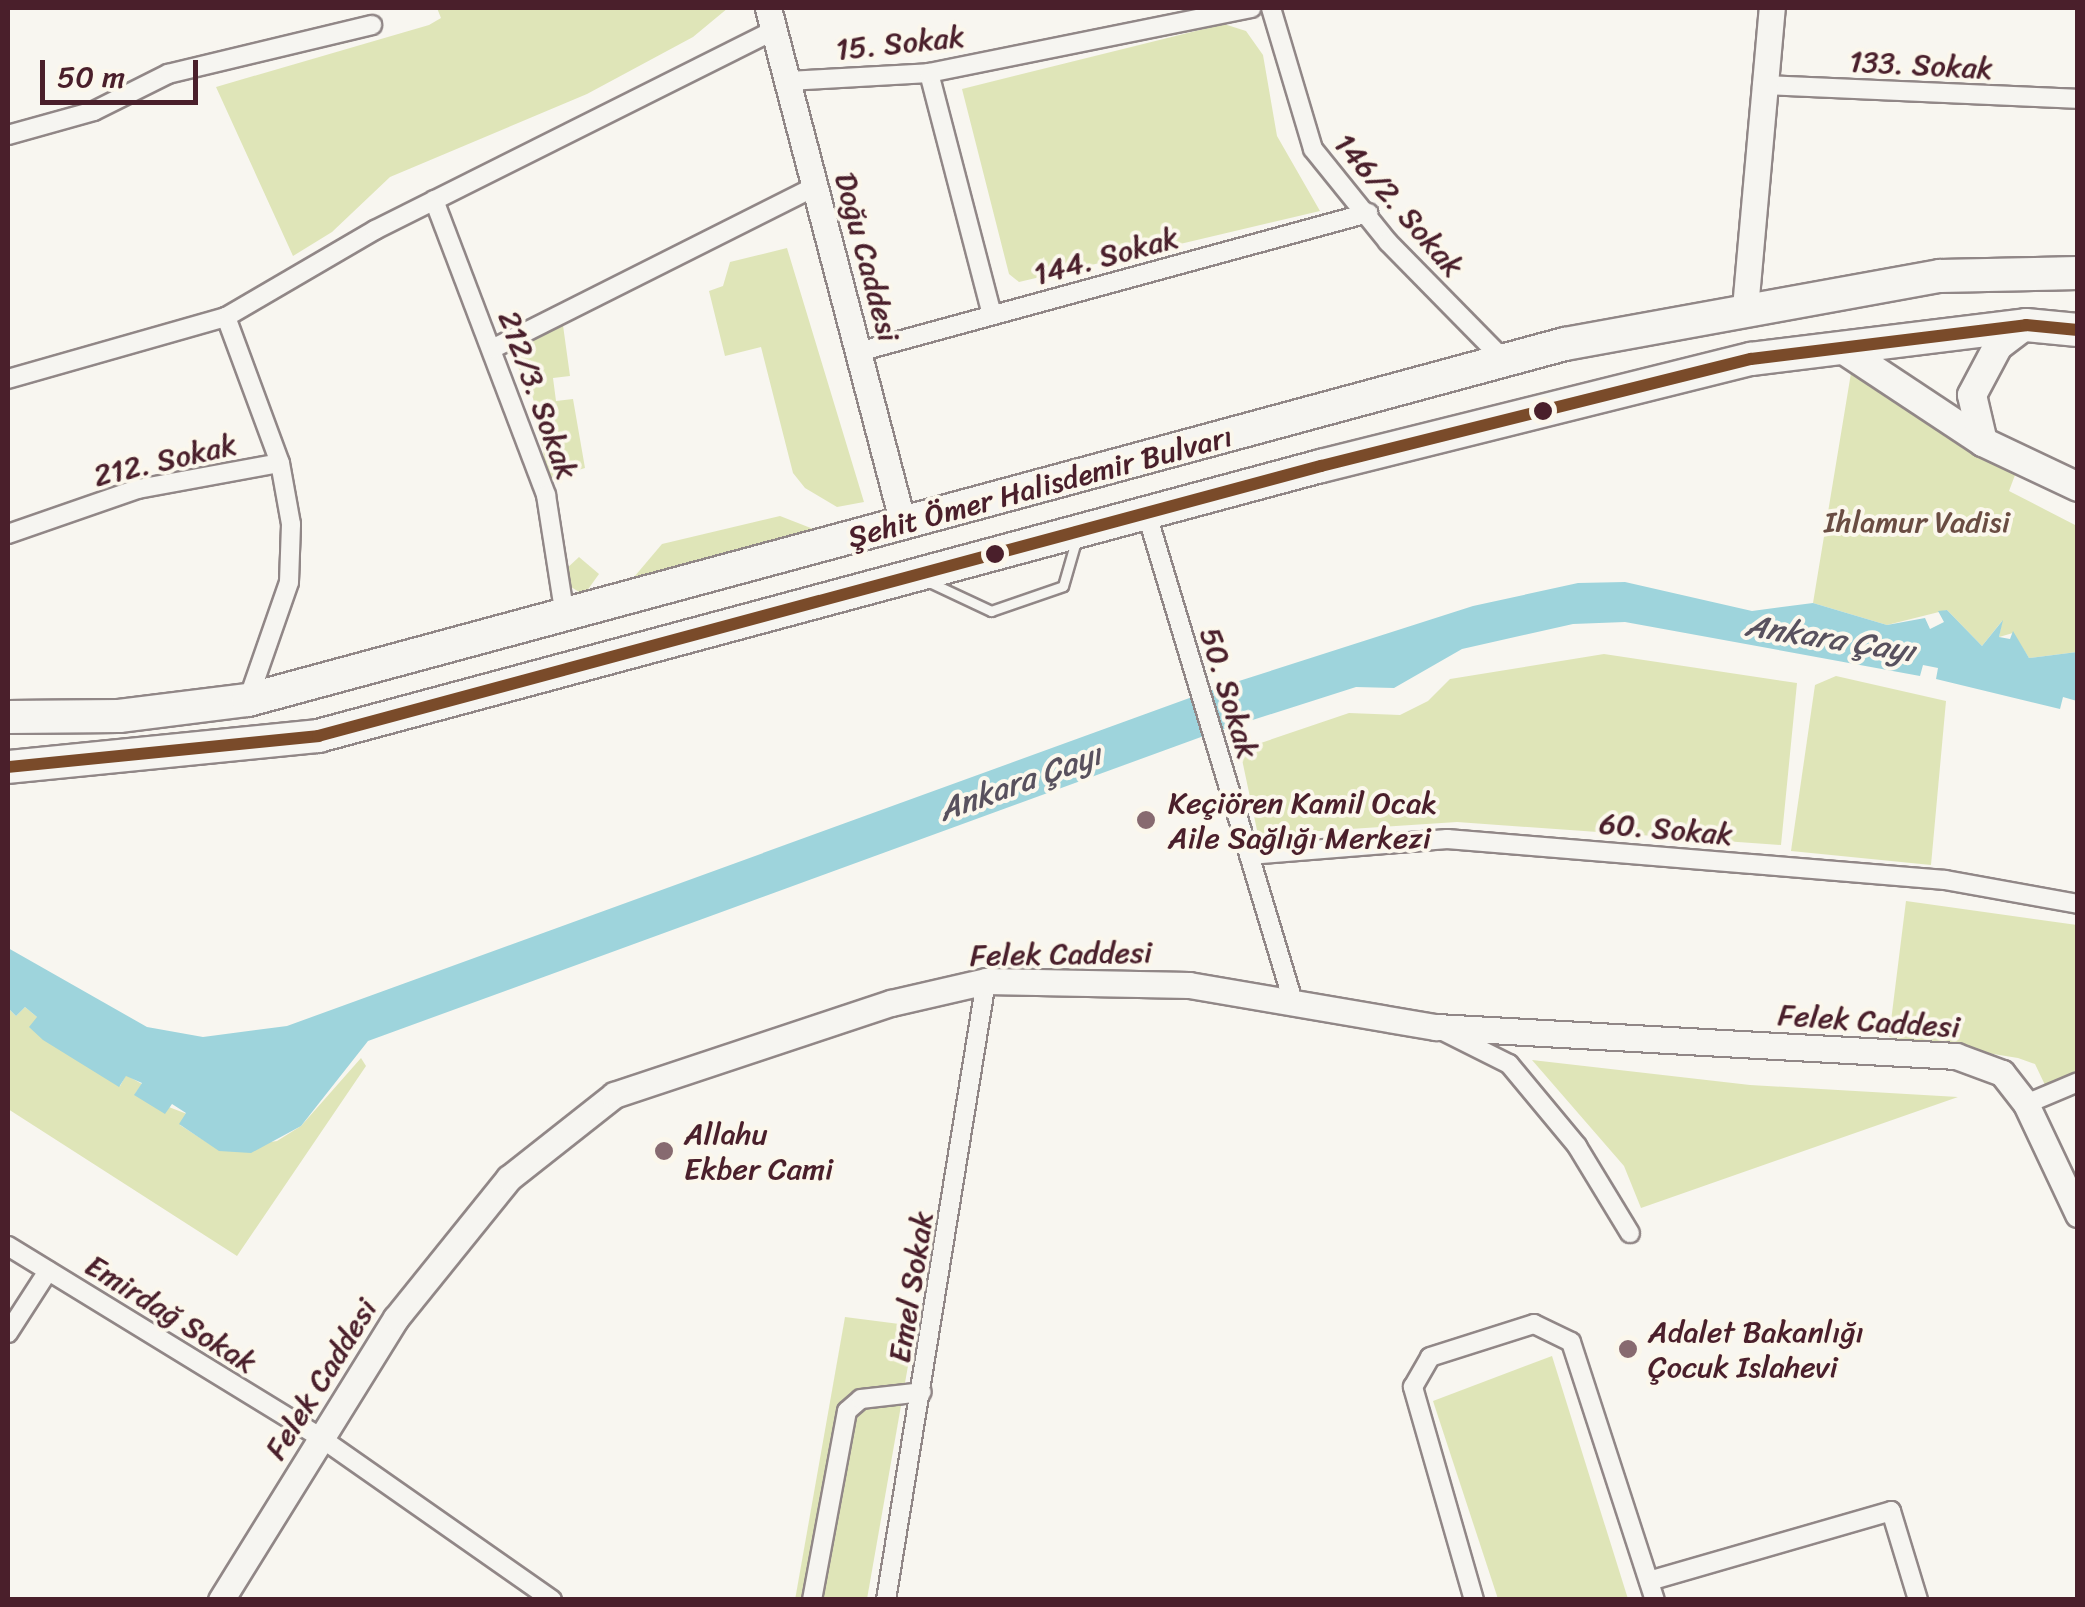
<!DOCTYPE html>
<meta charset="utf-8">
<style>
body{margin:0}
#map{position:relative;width:2085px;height:1607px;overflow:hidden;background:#f8f6f0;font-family:Sriracha,sans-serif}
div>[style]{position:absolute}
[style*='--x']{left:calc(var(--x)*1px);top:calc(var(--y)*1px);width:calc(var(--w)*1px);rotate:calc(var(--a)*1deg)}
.green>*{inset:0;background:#dfe5b8}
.water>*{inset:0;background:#9ed4dc}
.roads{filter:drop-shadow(2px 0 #918787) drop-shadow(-2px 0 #918787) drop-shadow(0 2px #918787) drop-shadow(0 -2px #918787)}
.lane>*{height:9px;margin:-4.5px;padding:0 4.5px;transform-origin:4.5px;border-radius:4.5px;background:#f6f5f1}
.street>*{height:18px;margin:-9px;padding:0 9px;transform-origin:9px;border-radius:9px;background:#f6f5f1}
.secondary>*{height:25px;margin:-12.5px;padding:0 12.5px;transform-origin:12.5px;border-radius:12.5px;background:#f6f5f1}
.primary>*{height:28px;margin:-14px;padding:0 14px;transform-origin:14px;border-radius:14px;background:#f6f5f1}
.highway>*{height:32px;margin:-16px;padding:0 16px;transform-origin:16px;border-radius:16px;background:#f6f5f1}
.bus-1>*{height:12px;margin:-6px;padding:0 6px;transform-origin:6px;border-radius:6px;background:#7a4b2a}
.dots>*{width:28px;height:28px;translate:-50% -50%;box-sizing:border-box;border:5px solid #fbf7ec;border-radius:50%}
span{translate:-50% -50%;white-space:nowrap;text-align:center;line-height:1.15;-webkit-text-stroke:8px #fbf7ec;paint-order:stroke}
.street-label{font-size:30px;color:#4a1f2b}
.park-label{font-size:30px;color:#6a4d43}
.poi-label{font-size:30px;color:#4a1f2b}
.left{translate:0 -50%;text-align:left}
.water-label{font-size:32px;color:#58515e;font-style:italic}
.frame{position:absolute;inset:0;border:10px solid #4a1f2b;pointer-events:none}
.scale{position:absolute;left:40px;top:60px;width:158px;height:45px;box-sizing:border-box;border:5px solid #4a1f2b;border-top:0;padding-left:12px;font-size:30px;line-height:35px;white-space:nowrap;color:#4a1f2b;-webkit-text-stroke:8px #fbf7ec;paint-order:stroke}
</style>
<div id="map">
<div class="green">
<div style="clip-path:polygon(437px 8px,728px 8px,693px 37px,587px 94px,390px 177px,332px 232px,293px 256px,216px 87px,429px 25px,441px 18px)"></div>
<div style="clip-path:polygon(1224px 24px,1246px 31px,1263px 55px,1277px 136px,1320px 211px,1019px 282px,1009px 274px,962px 89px)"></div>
<div style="clip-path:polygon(787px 248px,864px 502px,837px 507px,805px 488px,793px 473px,761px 347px,725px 356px,709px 291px,723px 286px,730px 262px)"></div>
<div style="clip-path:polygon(562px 318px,570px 376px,553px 378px,556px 401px,573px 399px,585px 468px,548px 479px,533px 398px,513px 357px,519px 342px)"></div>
<div style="clip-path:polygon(1851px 373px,1870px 376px,2015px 475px,2009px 491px,2077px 526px,2077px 652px,2029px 658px,2013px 633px,1999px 637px,2002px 621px,1982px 646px,1947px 610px,1887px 625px,1813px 603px)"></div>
<div style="clip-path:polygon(780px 516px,821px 532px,629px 583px,662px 544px)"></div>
<div style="clip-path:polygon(579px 557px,599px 574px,584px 595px,571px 587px,565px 570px)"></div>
<div style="clip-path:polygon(1604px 654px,1797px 683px,1781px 845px,1457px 822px,1258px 835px,1240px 750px,1349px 713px,1400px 715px,1428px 701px,1450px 679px)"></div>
<div style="clip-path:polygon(1836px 676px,1946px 701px,1931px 865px,1791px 851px,1815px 685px)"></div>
<div style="clip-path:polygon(1906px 901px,2077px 925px,2077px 1072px,2045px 1085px,2035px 1064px,2018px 1058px,1889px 1037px)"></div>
<div style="clip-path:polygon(25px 1007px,120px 1086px,126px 1075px,142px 1084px,135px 1094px,187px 1114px,180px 1125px,219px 1150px,277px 1141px,301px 1126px,361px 1058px,366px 1066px,237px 1256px,8px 1109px,8px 1008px,16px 1016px)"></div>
<div style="clip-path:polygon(1532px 1060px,1750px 1085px,1958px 1097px,1641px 1208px,1624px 1166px)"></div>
<div style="clip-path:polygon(845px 1317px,915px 1326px,867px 1599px,795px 1600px)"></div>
<div style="clip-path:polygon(1552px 1356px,1628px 1599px,1498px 1599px,1433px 1401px)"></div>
</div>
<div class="water">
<div style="clip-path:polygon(1625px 582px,1752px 611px,1813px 603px,1887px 625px,1925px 618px,1930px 629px,1944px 622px,1938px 611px,1947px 610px,1982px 646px,2003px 620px,1999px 637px,2010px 639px,2013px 631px,2029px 658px,2077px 652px,2077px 701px,2063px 697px,2060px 709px,1936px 679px,1938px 668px,1923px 665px,1920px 676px,1625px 622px,1573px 624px,1462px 649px,1394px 688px,1356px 687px,1212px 733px,368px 1041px,301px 1126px,251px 1153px,219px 1151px,179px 1124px,186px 1113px,172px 1104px,165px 1114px,134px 1095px,142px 1083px,126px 1076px,119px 1087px,43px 1040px,29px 1027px,37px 1017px,25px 1007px,16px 1016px,8px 1008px,8px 948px,147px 1027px,203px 1037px,287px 1026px,1217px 688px,1473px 606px,1578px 583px)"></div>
</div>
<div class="roads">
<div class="lane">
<div style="--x:927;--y:581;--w:71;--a:25.1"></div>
<div style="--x:991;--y:611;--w:76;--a:-19.1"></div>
<div style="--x:1063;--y:586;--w:47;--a:-73.9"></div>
</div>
<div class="street">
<div style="--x:1271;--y:8;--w:147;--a:73.4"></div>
<div style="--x:1313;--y:149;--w:119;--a:51.1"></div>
<div style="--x:1388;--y:242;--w:165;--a:45.5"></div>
<div style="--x:929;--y:73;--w:250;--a:75.4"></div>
<div style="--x:788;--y:81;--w:141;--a:-3.2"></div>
<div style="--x:929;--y:73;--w:329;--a:-11.4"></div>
<div style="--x:1762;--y:85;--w:316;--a:2.5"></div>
<div style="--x:8;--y:135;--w:89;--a:-15.6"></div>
<div style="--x:94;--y:111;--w:83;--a:-26.6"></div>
<div style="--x:168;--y:74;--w:210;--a:-13.5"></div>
<div style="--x:434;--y:200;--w:316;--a:69.2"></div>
<div style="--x:546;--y:495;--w:122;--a:81.1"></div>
<div style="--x:494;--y:348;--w:358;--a:-26.7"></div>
<div style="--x:858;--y:352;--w:529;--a:-15.25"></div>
<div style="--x:8;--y:379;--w:227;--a:-15.9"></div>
<div style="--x:1148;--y:518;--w:501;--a:73.3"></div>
<div style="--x:8;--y:534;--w:138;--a:-19.1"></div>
<div style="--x:138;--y:489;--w:144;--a:-10.4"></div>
<div style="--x:248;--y:700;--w:125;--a:-70.8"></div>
<div style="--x:289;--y:582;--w:58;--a:-88"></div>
<div style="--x:291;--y:524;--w:62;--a:-100.2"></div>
<div style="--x:280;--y:463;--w:156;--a:-110.3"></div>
<div style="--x:226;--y:317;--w:173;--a:-30.3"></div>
<div style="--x:375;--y:230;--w:443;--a:-26.6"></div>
<div style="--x:1249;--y:855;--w:199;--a:-4.6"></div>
<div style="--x:1447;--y:839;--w:500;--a:4.7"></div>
<div style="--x:1945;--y:880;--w:135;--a:10.2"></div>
<div style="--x:1445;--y:1032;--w:72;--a:26.6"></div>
<div style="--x:1509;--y:1064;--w:107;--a:50.3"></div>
<div style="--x:1577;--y:1146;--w:102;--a:58.7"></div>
<div style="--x:2026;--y:1104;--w:56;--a:-22.9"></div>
<div style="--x:8;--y:1246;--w:367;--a:31.5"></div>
<div style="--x:321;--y:1438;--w:282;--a:35"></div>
<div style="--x:8;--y:1333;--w:74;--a:-57.2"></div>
<div style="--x:1649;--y:1581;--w:252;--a:-16.1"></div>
<div style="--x:1891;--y:1511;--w:93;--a:73.1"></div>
<div style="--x:812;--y:1600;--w:192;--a:-79.5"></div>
<div style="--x:847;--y:1411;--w:18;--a:-41"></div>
<div style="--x:861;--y:1399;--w:61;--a:-6.5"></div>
<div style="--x:886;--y:1600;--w:627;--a:-80.82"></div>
<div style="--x:1474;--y:1600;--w:222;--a:-106"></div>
<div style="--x:1413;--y:1387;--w:34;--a:-60"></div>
<div style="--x:1430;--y:1357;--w:109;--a:-17.6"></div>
<div style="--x:1534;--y:1324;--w:41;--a:25.9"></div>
<div style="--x:1571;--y:1342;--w:271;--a:72"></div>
</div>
<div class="secondary">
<div style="--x:768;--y:8;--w:533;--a:75.34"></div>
<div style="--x:1745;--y:308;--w:301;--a:-84.9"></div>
<div style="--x:221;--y:1600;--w:332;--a:-58.2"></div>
<div style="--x:396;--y:1318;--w:180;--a:-51.1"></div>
<div style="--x:509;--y:1178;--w:134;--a:-38.3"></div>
<div style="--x:614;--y:1095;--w:292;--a:-18.4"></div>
<div style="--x:891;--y:1003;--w:98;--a:-13"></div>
<div style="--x:986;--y:981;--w:203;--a:1.1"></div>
<div style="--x:1189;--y:985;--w:251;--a:9.7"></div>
<div style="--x:1436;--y:1027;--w:521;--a:3.19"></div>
<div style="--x:1956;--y:1056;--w:49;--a:20.3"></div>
<div style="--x:2002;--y:1073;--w:39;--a:52"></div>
<div style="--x:2026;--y:1104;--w:122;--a:64.7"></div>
</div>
<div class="primary">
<div style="--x:1841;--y:348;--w:170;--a:33.5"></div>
<div style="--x:1983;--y:442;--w:105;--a:25.3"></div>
<div style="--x:1983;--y:442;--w:48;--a:-103.2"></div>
<div style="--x:1972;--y:395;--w:55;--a:-62"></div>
<div style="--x:1998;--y:346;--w:35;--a:-37"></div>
</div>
<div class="highway">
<div style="--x:8;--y:717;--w:111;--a:-0.5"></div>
<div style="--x:119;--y:716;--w:130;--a:-7.1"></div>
<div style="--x:248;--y:700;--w:1364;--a:-15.13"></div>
<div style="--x:1565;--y:344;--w:381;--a:-10.3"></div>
<div style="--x:1940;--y:276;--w:138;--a:-1.2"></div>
<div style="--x:8;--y:767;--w:312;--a:-5.7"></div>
<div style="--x:318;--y:736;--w:1039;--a:-15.07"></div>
<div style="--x:1321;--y:466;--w:443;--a:-14"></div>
<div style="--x:1751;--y:359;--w:277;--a:-7"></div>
<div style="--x:2026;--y:325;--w:52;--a:5.5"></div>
</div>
</div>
<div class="bus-1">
<div style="--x:8;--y:767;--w:312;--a:-5.7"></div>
<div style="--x:318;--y:736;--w:1039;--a:-15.07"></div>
<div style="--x:1321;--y:466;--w:443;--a:-14"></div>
<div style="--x:1751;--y:359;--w:277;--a:-7"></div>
<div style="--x:2026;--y:325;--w:52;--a:5.5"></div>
</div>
<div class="dots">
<div style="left:1543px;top:411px;background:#4a1f2b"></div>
<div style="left:995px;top:554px;background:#4a1f2b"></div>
<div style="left:1146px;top:820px;background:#876a70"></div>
<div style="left:664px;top:1151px;background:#876a70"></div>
<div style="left:1628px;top:1349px;background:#876a70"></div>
</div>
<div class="street-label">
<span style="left:900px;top:43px;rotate:-6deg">15. Sokak</span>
<span style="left:1921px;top:65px;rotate:3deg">133. Sokak</span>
<span style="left:1399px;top:205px;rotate:49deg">146/2. Sokak</span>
<span style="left:1106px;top:256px;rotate:-15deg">144. Sokak</span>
<span style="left:867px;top:257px;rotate:75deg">Doğu Caddesi</span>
<span style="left:538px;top:395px;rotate:70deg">212/3. Sokak</span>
<span style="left:165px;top:460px;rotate:-13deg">212. Sokak</span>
<span style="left:1040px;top:487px;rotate:-15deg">Şehit Ömer Halisdemir Bulvarı</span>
<span style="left:1229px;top:693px;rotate:73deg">50. Sokak</span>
<span style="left:1666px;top:829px;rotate:5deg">60. Sokak</span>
<span style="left:1061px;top:954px;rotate:-1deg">Felek Caddesi</span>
<span style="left:1869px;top:1021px;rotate:4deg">Felek Caddesi</span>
<span style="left:911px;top:1287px;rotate:-81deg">Emel Sokak</span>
<span style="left:171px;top:1314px;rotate:32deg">Emirdağ Sokak</span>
<span style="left:321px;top:1379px;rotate:-58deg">Felek Caddesi</span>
</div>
<div class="park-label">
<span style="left:1917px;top:522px">Ihlamur Vadisi</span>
</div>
<div class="poi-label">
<span class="left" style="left:1168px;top:820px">Keçiören Kamil Ocak<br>Aile Sağlığı Merkezi</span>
<span class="left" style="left:684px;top:1151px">Allahu<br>Ekber Cami</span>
<span class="left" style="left:1648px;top:1349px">Adalet Bakanlığı<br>Çocuk Islahevi</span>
</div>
<div class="water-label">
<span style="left:1830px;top:639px;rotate:9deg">Ankara Çayı</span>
<span style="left:1020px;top:783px;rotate:-20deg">Ankara Çayı</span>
</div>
<div class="frame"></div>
<div class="scale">50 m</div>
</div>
